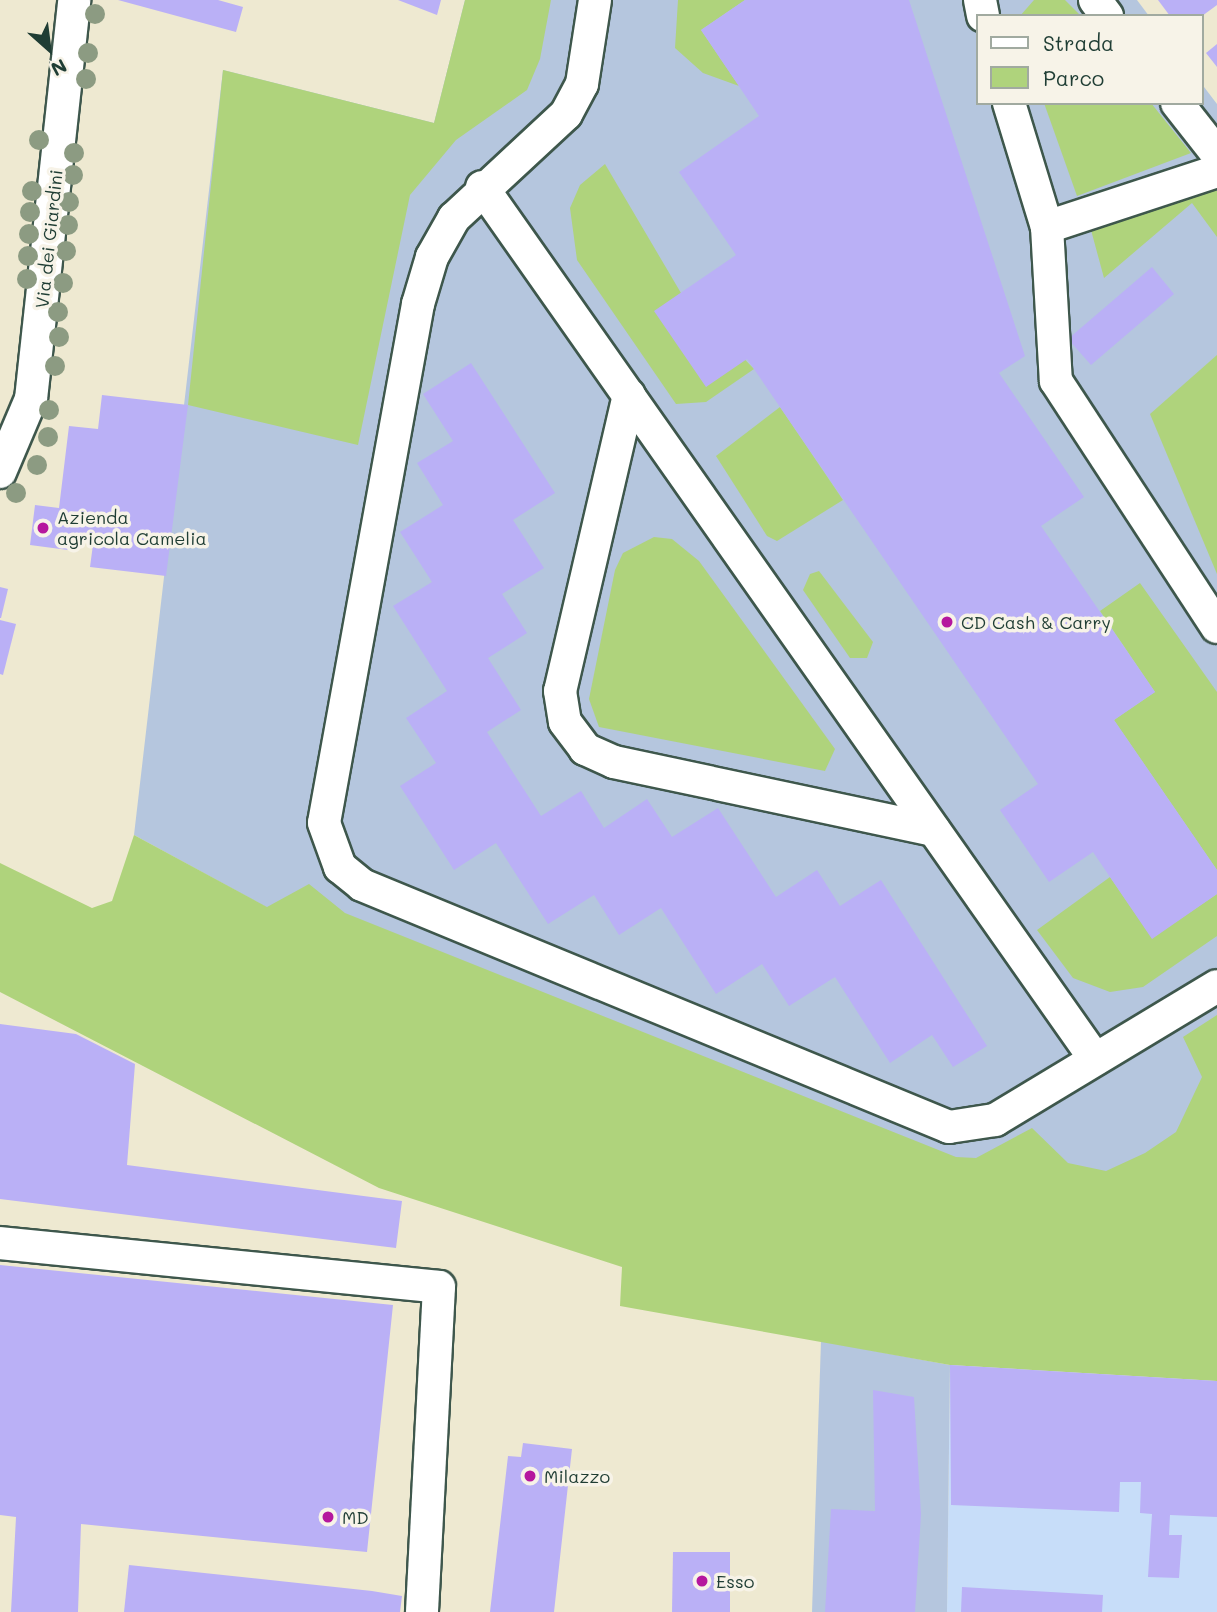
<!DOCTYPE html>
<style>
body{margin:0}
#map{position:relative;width:1217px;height:1612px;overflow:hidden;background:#eee9d1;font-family:Mali,sans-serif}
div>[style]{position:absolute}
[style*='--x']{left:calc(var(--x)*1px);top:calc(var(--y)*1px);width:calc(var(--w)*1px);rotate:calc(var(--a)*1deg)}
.built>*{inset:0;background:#c7ddf9}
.industrial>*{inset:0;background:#b5c6de}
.green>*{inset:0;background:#afd37c}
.building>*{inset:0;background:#bab0f6}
.roads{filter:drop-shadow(2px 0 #3e574c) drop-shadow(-2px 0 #3e574c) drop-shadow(0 2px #3e574c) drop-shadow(0 -2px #3e574c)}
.minor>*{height:32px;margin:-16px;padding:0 16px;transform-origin:16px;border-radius:16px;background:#fff}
.trees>*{width:20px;height:20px;margin:-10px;border-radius:50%;background:#8c9b82}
.dots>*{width:19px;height:19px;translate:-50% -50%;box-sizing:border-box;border:4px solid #f7f3e8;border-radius:50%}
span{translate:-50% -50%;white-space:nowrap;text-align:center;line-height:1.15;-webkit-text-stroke:7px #f7f3e8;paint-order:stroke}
.street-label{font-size:18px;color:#1f3d34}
.poi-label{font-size:18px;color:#1f3d34}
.left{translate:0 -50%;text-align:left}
.legend{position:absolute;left:976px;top:14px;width:228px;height:91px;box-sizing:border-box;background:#f7f3e8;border:2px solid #a1aaa0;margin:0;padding:9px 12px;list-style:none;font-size:21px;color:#1f3d34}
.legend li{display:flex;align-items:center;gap:14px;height:35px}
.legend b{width:35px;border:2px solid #a1aaa0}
.north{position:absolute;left:14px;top:14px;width:70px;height:70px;-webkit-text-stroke:5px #f7f3e8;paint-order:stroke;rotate:152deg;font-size:19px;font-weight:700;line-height:28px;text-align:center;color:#1f3d34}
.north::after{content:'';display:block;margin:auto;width:24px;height:32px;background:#1f3d34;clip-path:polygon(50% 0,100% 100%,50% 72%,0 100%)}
</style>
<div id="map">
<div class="built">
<div style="clip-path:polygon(950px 1365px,1217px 1381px,1217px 1612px,947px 1612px)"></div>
</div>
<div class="industrial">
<div style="clip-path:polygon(465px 0,1137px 0,1149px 16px,977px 16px,977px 103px,1201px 103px,1201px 83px,1217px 104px,1217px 1214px,1003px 1196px,543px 1058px,134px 835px,223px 70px,434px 123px)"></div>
<div style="clip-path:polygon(821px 1341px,950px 1365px,947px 1612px,812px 1612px)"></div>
</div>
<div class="green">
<div style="clip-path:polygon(465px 0,551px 0,540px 59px,527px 90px,456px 140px,410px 195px,358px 445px,188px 405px,223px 70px,434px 123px)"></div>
<div style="clip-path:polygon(678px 0,745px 0,701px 30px,739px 86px,703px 73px,675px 48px)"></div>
<div style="clip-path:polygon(1034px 0,1065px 0,1081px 16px,1020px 16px)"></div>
<div style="clip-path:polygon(1044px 103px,1151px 103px,1191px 153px,1077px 196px)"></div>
<div style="clip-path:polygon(605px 164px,681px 293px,754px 369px,706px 402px,676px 404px,577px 260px,570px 208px,580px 185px)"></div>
<div style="clip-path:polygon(1207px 190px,1217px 191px,1217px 237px,1192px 203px,1104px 278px,1091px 230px)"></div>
<div style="clip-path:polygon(1217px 355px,1217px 574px,1150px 414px)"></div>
<div style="clip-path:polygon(780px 407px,843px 500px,777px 541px,767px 536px,716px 456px)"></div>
<div style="clip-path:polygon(654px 537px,672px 539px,699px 561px,835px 749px,825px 771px,599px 727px,589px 699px,615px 570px,623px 553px)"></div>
<div style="clip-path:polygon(819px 571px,873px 642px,867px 658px,850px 658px,803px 590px,810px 574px)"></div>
<div style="clip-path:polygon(1140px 583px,1217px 692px,1217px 870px,1114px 720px,1155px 692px,1100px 611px)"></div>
<div style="clip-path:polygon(134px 835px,267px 907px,309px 884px,345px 913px,956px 1157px,976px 1158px,1032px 1128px,1068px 1163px,1106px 1171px,1145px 1153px,1176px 1132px,1202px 1077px,1183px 1037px,1217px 1015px,1217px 1381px,950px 1365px,620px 1306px,622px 1267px,379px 1188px,0 992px,0 863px,92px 908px,112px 901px)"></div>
<div style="clip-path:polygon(1110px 877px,1152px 938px,1217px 894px,1217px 936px,1143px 987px,1110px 992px,1073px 978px,1037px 930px)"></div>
</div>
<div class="building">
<div style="clip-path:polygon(118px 0,218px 0,243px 7px,236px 32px)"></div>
<div style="clip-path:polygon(398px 0,441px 0,437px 15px)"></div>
<div style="clip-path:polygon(745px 0,909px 0,1025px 356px,999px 373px,1084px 497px,1041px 526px,1155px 692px,1114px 720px,1217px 870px,1217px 894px,1152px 939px,1093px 852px,1049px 882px,1000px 810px,1038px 784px,754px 369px,747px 359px,706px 387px,654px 311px,736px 255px,679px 172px,759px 116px,701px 30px)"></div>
<div style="clip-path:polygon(1158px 0,1217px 0,1217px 5px,1202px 16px,1170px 16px)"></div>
<div style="clip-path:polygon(1217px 44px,1217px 67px,1206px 53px)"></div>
<div style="clip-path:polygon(1152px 267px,1174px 294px,1091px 365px,1068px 339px)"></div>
<div style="clip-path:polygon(471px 363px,555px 493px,513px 520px,544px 568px,502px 594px,527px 633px,488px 658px,521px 710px,487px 732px,541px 816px,581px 791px,604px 828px,647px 799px,672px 837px,718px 808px,776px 897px,817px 870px,840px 906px,881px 880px,987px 1046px,953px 1067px,932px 1035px,890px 1063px,835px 977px,789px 1006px,762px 964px,716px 994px,661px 908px,619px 935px,594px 895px,548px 924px,496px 843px,454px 870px,400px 786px,436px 763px,406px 718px,447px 691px,393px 606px,432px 582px,400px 532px,443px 505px,417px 463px,453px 441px,423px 394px)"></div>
<div style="clip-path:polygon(102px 395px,188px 405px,166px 576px,90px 567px,94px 537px,70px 534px,68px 550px,30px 545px,35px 505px,59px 508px,69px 426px,98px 429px)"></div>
<div style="clip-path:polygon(0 587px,8px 589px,1px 618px,0 618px)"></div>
<div style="clip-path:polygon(0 620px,16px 624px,3px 675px,0 674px)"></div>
<div style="clip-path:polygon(0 1024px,76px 1034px,135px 1064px,127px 1165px,402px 1201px,396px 1248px,0 1199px)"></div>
<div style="clip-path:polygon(0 1265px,393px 1305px,367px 1552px,81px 1524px,78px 1612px,11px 1612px,16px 1517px,0 1515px)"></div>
<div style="clip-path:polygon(950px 1365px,1217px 1381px,1217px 1517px,1170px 1515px,1169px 1535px,1182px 1535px,1179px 1578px,1148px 1577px,1152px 1514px,1140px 1513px,1141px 1482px,1120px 1482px,1119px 1512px,951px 1505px)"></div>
<div style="clip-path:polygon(873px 1390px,914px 1397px,921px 1514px,915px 1612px,825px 1612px,831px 1509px,875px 1511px)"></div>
<div style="clip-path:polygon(523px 1443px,572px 1449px,554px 1612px,490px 1612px,508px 1456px,521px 1457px)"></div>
<div style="clip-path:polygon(673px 1552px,730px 1552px,730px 1612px,672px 1612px)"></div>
<div style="clip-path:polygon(129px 1565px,372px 1591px,402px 1596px,400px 1612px,124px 1612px)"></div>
<div style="clip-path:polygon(962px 1587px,1103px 1595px,1102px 1612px,961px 1612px)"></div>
</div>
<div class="roads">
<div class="minor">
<div style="--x:595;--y:0;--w:85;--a:98.8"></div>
<div style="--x:582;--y:84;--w:34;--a:118"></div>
<div style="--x:566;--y:114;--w:153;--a:137.1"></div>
<div style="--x:454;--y:218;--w:45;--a:119.4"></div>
<div style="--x:432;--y:257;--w:49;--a:106.6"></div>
<div style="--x:418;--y:304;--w:527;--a:100.27"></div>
<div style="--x:324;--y:823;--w:47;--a:70"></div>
<div style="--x:340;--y:867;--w:28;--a:39"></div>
<div style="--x:362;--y:885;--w:635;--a:22.4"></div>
<div style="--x:949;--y:1127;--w:47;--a:-8.7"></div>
<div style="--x:995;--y:1120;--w:259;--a:-31.1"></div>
<div style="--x:980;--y:0;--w:16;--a:79"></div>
<div style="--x:1095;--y:0;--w:20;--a:53"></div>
<div style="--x:1009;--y:103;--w:130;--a:73"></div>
<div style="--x:1047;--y:227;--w:154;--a:86.7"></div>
<div style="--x:1056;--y:381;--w:294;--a:56.8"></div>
<div style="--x:1177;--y:103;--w:65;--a:51.9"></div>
<div style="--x:482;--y:187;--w:1066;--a:54.89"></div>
<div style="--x:1047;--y:227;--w:179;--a:-18.2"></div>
<div style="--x:629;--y:395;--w:304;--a:103.1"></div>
<div style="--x:560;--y:691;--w:31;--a:81"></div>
<div style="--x:565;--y:722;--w:34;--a:53"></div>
<div style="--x:585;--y:749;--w:32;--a:24"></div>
<div style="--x:614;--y:762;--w:327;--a:12"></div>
<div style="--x:0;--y:472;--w:79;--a:-67"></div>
<div style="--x:31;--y:399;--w:401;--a:-83.8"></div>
<div style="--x:0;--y:1243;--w:441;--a:5.7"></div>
<div style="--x:439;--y:1287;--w:325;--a:93"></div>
</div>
</div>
<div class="trees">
<div style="left:95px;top:14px"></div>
<div style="left:88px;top:53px"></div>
<div style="left:86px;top:79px"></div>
<div style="left:39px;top:140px"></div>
<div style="left:74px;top:153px"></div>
<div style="left:73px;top:175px"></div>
<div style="left:32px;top:191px"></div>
<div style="left:69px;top:202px"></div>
<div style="left:30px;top:212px"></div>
<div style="left:68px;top:225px"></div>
<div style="left:29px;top:234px"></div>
<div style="left:66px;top:251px"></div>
<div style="left:28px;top:256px"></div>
<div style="left:27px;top:279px"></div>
<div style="left:63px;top:283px"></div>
<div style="left:58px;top:312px"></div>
<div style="left:59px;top:337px"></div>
<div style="left:55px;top:366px"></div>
<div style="left:49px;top:410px"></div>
<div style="left:48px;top:437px"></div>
<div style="left:37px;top:465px"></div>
<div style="left:16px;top:493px"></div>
</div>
<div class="dots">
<div style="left:43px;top:528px;background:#b5179e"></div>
<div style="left:947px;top:622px;background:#b5179e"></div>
<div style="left:530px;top:1476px;background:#b5179e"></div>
<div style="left:328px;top:1517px;background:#b5179e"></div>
<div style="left:702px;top:1581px;background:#b5179e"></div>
</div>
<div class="street-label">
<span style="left:49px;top:239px;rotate:-84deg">Via dei Giardini</span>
</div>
<div class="poi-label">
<span class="left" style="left:57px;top:528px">Azienda<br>agricola Camelia</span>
<span class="left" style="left:961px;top:622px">CD Cash &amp; Carry</span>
<span class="left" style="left:544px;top:1476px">Milazzo</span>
<span class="left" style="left:342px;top:1517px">MD</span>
<span class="left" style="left:716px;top:1581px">Esso</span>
</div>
<ul class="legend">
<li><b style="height:9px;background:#fff"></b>Strada</li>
<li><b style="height:19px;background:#afd37c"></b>Parco</li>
</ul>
<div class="north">N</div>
</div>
